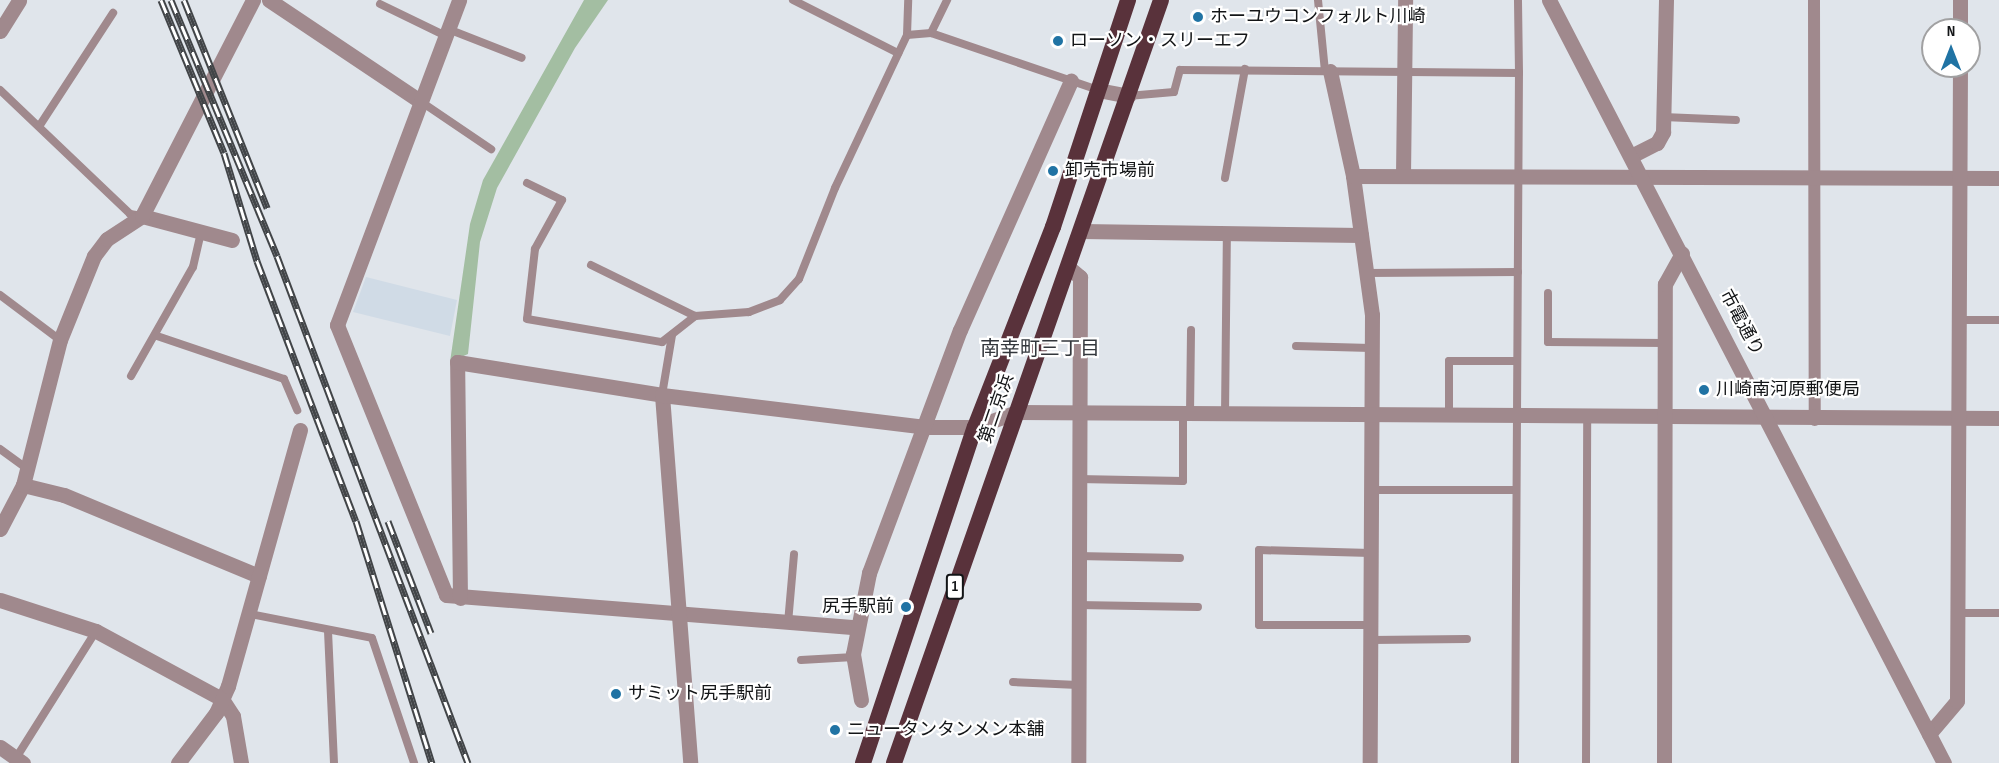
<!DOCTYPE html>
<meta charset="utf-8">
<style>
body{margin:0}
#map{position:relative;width:1999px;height:763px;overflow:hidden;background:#e0e5eb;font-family:"Sofia Sans Condensed","Noto Sans JP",sans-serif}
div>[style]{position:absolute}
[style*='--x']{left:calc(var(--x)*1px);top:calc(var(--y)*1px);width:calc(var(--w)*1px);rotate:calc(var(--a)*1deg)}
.built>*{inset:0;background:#d0dbe6}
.green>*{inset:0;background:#a3bea2}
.service>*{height:8px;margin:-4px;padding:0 4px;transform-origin:4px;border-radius:4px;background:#a0898d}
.pedestrian>*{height:12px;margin:-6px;padding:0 6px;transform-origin:6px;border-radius:6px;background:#a0898d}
.minor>*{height:15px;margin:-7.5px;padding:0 7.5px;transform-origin:7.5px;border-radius:7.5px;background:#a0898d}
.tertiary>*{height:15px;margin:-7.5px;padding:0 7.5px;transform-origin:7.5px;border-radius:7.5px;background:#a0898d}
.trunk>*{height:16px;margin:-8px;padding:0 8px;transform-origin:8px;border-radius:8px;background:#59323b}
.rail>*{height:7px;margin-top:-3.5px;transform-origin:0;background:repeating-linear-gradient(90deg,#fff 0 14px,#424548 0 28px);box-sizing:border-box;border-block:2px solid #424548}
.dots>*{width:16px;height:16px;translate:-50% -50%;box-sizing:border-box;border:3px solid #fff;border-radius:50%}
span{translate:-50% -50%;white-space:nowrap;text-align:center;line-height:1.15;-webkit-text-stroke:4.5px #fff;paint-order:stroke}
.shield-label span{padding:2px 4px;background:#fff;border:2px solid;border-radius:4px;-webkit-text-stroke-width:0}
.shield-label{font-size:16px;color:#131517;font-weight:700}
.poi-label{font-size:18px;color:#131517}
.left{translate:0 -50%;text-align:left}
.right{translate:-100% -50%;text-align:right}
.street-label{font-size:18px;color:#131517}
.neighbourhood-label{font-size:20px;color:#33373c}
.north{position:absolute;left:1921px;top:18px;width:60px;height:60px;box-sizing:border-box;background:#fff;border:2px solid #a1a1a2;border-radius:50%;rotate:0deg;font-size:16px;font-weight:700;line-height:24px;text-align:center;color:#131517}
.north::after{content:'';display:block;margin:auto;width:21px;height:27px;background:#2073a4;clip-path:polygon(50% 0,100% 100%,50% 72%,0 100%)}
</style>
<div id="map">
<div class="built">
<div style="clip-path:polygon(366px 277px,457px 300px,450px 336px,353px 312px)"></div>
</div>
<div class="green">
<div style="clip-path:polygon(584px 0,608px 0,575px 48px,497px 188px,480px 242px,468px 354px,450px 362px,470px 224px,483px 180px)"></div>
</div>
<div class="service">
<div style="--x:793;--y:0;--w:118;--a:26.8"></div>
<div style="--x:1318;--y:0;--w:71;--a:84.4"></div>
<div style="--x:380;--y:4;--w:73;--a:25.9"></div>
<div style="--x:448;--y:29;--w:79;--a:21.4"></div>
<div style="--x:931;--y:33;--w:37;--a:-64"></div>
<div style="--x:907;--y:35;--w:24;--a:-5"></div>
<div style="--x:931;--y:33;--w:176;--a:18.8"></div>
<div style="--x:0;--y:90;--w:180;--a:43.6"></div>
<div style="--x:130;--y:214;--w:12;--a:9"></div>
<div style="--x:1128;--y:96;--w:46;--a:-5"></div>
<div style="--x:1174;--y:92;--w:23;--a:-75"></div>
<div style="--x:1180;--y:70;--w:339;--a:0.5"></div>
<div style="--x:1519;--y:73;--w:73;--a:-90.8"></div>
<div style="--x:420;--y:101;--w:86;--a:34.1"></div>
<div style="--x:1663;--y:117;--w:73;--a:2.4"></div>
<div style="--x:40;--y:125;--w:134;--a:-56.9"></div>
<div style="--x:1225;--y:178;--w:111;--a:-79.6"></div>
<div style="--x:527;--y:183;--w:39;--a:26"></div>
<div style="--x:562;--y:200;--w:56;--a:118.9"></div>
<div style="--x:535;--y:249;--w:70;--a:96.5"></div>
<div style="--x:527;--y:319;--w:137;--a:9.7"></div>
<div style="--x:662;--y:342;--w:42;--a:-38.2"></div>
<div style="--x:591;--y:265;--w:116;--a:26.1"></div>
<div style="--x:695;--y:316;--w:54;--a:-4.2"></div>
<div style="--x:749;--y:312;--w:33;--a:-21"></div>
<div style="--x:780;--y:300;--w:28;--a:-48"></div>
<div style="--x:799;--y:279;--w:98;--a:-68.4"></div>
<div style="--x:835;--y:188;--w:169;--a:-64.8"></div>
<div style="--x:907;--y:35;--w:35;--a:-88"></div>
<div style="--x:1366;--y:273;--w:152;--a:-0.4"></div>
<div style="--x:1548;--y:293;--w:49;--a:90"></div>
<div style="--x:1548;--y:342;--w:117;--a:0.5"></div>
<div style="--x:0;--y:295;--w:75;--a:36.9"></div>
<div style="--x:1959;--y:320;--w:40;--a:0"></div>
<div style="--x:157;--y:336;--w:134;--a:18.7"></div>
<div style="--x:284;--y:379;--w:34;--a:67"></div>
<div style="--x:1296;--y:346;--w:75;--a:1.5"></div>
<div style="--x:131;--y:376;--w:125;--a:-60.4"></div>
<div style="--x:193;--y:267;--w:35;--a:-77"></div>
<div style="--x:662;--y:395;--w:61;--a:-80.5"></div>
<div style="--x:1190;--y:414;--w:84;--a:-89.3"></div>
<div style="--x:1225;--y:415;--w:182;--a:-89.4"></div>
<div style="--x:1449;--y:417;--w:56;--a:-90"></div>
<div style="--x:1449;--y:361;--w:68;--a:0"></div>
<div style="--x:0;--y:449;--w:31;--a:36"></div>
<div style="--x:1078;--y:479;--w:105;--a:1.1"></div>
<div style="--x:1183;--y:481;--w:67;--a:-90"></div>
<div style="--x:1371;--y:490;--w:145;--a:0"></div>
<div style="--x:1371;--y:553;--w:112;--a:-178.5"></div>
<div style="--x:1259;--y:550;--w:75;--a:90"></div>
<div style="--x:1259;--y:625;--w:112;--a:0"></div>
<div style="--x:1077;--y:556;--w:103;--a:1.1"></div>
<div style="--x:1077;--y:605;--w:121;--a:0.9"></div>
<div style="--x:1958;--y:613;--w:41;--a:0"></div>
<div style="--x:250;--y:614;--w:124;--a:11.1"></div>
<div style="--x:372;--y:638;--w:132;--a:71.4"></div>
<div style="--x:788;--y:623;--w:69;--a:-85"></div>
<div style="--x:328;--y:631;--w:132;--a:87.4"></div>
<div style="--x:1371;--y:640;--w:96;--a:-0.6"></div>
<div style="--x:801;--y:660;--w:53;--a:-3.2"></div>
<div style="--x:1013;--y:682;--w:65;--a:2.6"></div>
<div style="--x:16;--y:758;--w:150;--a:-57.8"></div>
<div style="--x:1515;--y:763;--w:690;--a:-89.67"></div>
<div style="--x:1586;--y:763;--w:344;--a:-89.8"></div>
</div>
<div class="pedestrian">
<div style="--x:1814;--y:0;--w:420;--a:89.9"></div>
</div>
<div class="minor">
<div style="--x:269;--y:0;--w:182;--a:33.8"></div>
<div style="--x:1960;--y:30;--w:30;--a:-90"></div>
<div style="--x:0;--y:31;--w:36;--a:-58"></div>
<div style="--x:1330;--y:71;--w:107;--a:77.6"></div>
<div style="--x:1353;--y:176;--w:140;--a:82.2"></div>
<div style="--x:1372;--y:315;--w:448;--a:90.3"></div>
<div style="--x:1631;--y:156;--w:29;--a:-27"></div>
<div style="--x:1657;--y:143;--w:13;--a:-61"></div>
<div style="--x:1663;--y:132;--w:132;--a:-88.7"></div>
<div style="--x:1403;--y:175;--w:175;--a:-89.3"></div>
<div style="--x:1353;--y:176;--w:646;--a:0.18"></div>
<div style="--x:142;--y:216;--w:93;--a:14.9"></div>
<div style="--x:1081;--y:231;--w:280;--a:0.8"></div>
<div style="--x:1068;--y:267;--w:16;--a:40"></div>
<div style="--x:1080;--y:277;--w:486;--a:90.2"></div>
<div style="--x:337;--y:325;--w:291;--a:68"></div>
<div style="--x:446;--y:595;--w:410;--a:4.5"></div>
<div style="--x:662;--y:395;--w:369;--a:85.6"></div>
<div style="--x:23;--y:485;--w:42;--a:13.7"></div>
<div style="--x:64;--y:495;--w:211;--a:22.6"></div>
<div style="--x:0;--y:529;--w:50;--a:-62.4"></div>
<div style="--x:23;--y:485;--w:150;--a:-75.7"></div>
<div style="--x:60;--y:340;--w:91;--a:-68"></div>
<div style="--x:94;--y:256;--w:21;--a:-53"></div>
<div style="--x:107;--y:239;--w:42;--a:-33.3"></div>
<div style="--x:142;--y:216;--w:243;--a:-62.8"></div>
<div style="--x:460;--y:598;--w:236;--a:-90.7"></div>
<div style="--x:457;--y:362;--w:208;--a:9.1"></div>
<div style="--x:662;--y:395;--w:265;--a:6.9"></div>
<div style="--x:925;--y:427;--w:50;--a:0"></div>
<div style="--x:975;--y:427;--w:45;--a:-19.7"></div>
<div style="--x:1017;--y:412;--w:982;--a:0.35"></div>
<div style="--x:0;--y:600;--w:101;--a:17.9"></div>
<div style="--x:96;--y:631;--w:143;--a:28.4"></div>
<div style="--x:222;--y:699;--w:20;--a:57"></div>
<div style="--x:233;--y:716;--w:48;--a:80.3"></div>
<div style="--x:861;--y:700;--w:47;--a:-99.9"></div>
<div style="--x:853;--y:654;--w:83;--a:-78.8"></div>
<div style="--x:869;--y:573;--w:259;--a:-69.5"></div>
<div style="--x:960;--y:330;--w:273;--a:-66"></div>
<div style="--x:1929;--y:734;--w:43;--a:-49.7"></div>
<div style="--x:1957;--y:701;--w:635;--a:-89.73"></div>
<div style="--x:0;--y:747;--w:28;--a:35"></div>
<div style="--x:178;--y:763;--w:63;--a:-52.8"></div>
<div style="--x:216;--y:713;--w:30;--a:-66"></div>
<div style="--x:228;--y:686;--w:266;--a:-74.3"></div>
<div style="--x:1664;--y:763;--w:479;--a:-89.9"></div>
<div style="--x:1665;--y:284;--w:35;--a:-61"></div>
</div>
<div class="tertiary">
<div style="--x:1549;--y:0;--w:859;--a:62.63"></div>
<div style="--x:1098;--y:90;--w:31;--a:11"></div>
<div style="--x:337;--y:325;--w:347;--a:-69.4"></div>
</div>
<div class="trunk">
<div style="--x:863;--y:763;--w:354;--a:-71.6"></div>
<div style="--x:975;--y:427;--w:215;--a:-68.7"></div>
<div style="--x:1053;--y:227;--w:239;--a:-71.7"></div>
<div style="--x:894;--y:763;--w:808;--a:-70.71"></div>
</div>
<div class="rail">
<div style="--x:161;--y:0;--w:165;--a:67.6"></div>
<div style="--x:224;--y:153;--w:113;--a:73"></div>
<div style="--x:257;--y:261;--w:278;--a:69.2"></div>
<div style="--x:356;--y:521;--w:254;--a:72.6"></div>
<div style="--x:171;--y:0;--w:277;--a:67.5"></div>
<div style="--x:277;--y:256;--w:542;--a:69.36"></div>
<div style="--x:184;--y:0;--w:224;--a:68.2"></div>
<div style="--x:388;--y:521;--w:120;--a:69"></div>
</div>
<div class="dots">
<div style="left:1198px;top:17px;background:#2073a4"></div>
<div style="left:1058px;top:41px;background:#2073a4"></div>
<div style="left:1053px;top:171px;background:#2073a4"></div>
<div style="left:1704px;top:390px;background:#2073a4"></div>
<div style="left:906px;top:607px;background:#2073a4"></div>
<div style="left:616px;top:694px;background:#2073a4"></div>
<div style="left:835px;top:730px;background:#2073a4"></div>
</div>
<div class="shield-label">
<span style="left:955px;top:587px">1</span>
</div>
<div class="poi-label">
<span class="left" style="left:1210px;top:17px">ホーユウコンフォルト川崎</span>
<span class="left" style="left:1070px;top:41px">ローソン・スリーエフ</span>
<span class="left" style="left:1065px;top:171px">卸売市場前</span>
<span class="left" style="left:1716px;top:390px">川崎南河原郵便局</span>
<span class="right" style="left:894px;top:607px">尻手駅前</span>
<span class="left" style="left:628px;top:694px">サミット尻手駅前</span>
<span class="left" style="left:847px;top:730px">ニュータンタンメン本舗</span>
</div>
<div class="street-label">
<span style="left:1741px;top:323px;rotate:62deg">市電通り</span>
<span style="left:997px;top:409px;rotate:-71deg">第二京浜</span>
</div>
<div class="neighbourhood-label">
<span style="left:1040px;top:349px">南幸町三丁目</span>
</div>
<div class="north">N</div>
</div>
